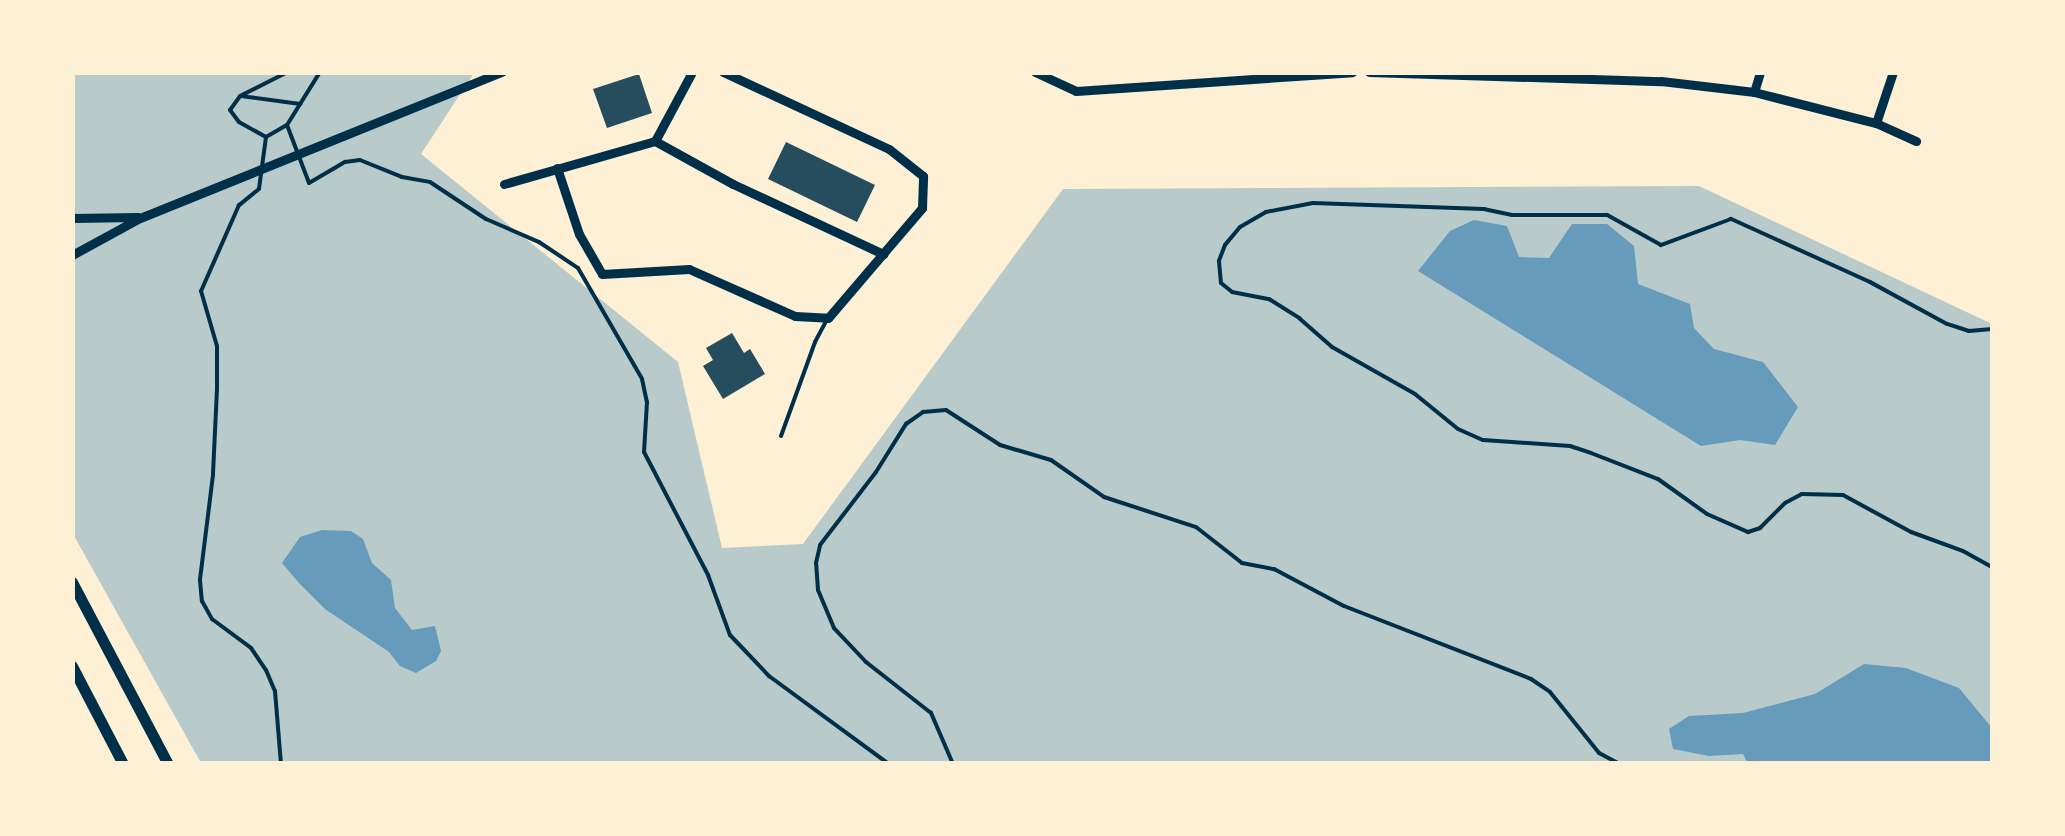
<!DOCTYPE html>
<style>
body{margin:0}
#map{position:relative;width:2065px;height:836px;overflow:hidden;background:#fdf0d5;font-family:Manrope,sans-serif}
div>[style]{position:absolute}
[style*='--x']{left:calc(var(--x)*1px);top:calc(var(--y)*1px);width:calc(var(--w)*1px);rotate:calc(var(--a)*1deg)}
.green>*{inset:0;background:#b9caca}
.water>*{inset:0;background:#669bbc}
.building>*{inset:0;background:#264d5e}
.service>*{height:4px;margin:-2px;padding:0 2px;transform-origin:2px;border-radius:2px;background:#003049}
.minor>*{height:9px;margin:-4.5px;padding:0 4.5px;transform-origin:4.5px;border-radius:4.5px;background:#003049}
.tertiary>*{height:11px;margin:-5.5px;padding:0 5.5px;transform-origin:5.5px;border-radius:5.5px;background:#003049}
span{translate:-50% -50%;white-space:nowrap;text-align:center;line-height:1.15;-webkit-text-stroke:8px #fdf0d5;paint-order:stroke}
.frame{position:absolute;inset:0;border:75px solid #fdf0d5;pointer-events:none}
</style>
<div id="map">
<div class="green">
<div style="clip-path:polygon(72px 73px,474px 73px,421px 154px,678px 362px,722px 548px,803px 544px,1063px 189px,1699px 186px,1992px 324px,1992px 763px,201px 763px,73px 534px)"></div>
</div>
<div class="water">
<div style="clip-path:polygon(1474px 220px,1507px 226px,1519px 257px,1549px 258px,1572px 224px,1607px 224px,1634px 246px,1638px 284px,1690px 304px,1694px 328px,1714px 349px,1763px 362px,1798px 407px,1775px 445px,1740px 440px,1701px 446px,1418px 271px,1450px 231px)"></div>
<div style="clip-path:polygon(322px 530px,351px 531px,363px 539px,372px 563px,391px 580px,395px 608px,412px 630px,435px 626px,441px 651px,436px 661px,416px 673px,400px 666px,389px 652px,325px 609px,299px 583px,282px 563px,300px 537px)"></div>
<div style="clip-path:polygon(1864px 664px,1906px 668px,1959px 688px,1992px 728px,1992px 763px,1748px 764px,1743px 754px,1709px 756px,1673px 749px,1669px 729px,1689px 716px,1743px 713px,1815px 694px)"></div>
</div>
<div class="building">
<div style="clip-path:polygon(639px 74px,652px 113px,607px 128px,593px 89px)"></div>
<div style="clip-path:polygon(786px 142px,875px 185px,857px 222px,768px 179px)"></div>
<div style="clip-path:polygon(732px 333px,744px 353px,750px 349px,765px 374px,723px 399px,703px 366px,713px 360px,706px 348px)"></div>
</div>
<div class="service">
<div style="--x:241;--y:96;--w:60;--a:7.7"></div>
<div style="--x:287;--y:125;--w:62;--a:69.2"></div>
<div style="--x:309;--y:183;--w:42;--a:-30.3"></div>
<div style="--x:345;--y:162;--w:15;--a:-8"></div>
<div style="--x:360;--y:160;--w:45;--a:22"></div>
<div style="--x:402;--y:177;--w:28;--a:10"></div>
<div style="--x:430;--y:182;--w:67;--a:33.5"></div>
<div style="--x:486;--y:219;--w:58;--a:23.5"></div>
<div style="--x:539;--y:242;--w:47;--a:33.7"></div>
<div style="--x:578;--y:268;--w:128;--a:60"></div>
<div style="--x:642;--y:379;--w:24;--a:78"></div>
<div style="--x:647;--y:402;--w:50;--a:93.4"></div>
<div style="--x:644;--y:452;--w:139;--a:62.5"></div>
<div style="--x:708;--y:575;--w:64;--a:69.9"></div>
<div style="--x:730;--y:635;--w:57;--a:46.4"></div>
<div style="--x:769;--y:676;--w:149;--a:36.3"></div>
<div style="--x:266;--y:137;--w:52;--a:97.7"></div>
<div style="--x:259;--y:189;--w:26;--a:141"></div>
<div style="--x:239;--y:205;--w:94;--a:113.8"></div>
<div style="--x:201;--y:291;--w:57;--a:73.8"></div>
<div style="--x:217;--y:346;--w:43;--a:90"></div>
<div style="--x:217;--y:389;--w:86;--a:92.7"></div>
<div style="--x:213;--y:475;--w:106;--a:97.1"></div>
<div style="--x:200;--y:580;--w:21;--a:85"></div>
<div style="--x:202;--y:601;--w:21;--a:61"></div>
<div style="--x:212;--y:619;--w:49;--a:36.6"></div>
<div style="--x:251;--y:648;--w:27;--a:56"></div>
<div style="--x:266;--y:670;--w:23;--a:67"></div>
<div style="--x:275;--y:691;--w:73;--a:85.3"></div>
<div style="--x:266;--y:137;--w:31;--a:-151"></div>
<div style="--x:239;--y:122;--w:15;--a:-127"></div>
<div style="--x:230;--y:110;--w:17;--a:-54"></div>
<div style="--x:240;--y:96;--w:54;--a:-26.6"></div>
<div style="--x:266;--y:137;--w:24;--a:-30"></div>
<div style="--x:287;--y:125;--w:62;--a:-58.1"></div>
<div style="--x:1992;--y:329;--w:23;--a:175"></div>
<div style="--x:1969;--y:331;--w:23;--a:-162"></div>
<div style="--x:1947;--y:324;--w:88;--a:-151.4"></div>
<div style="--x:1870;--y:282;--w:153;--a:-155.6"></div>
<div style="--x:1731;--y:219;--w:75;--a:159.6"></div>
<div style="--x:1661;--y:245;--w:62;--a:-150.9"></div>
<div style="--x:1607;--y:215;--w:95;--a:180"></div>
<div style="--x:1512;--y:215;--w:29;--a:-168"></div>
<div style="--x:1484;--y:209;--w:171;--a:-178"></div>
<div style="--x:1313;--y:203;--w:48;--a:169.2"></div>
<div style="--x:1266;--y:212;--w:30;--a:150"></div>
<div style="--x:1240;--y:227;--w:23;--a:130"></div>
<div style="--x:1225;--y:245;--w:17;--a:111"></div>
<div style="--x:1219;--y:261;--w:22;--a:85"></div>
<div style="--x:1221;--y:283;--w:14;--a:39"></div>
<div style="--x:1232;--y:292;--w:38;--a:11"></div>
<div style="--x:1269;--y:299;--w:36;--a:32"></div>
<div style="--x:1299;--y:318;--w:44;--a:41.3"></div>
<div style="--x:1332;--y:347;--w:95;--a:29.5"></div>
<div style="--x:1415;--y:394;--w:55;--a:39.1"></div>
<div style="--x:1458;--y:429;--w:27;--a:24"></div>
<div style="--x:1483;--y:440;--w:87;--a:3.9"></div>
<div style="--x:1570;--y:446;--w:22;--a:18"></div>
<div style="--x:1591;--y:453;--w:72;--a:21.2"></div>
<div style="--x:1658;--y:479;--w:60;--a:35.5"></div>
<div style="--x:1707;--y:514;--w:45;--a:23.7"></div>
<div style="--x:1748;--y:532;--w:13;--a:-18"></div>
<div style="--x:1760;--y:528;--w:35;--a:-45"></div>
<div style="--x:1785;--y:503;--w:19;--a:-28"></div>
<div style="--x:1802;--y:494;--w:41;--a:1.4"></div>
<div style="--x:1843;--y:495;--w:77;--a:28.6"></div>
<div style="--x:1911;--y:532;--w:55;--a:20.1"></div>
<div style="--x:1963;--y:551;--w:33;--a:29"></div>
<div style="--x:781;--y:436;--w:100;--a:-70.1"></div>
<div style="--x:815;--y:342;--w:27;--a:-62"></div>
<div style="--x:953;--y:764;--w:56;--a:-113.3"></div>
<div style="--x:931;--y:713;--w:83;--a:-141.9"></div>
<div style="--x:866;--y:662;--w:47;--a:-133.3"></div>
<div style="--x:834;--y:628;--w:41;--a:-112.8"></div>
<div style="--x:818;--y:590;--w:27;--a:-94"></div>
<div style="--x:816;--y:563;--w:18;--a:-77"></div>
<div style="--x:820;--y:545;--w:92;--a:-52.5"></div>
<div style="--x:876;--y:472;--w:57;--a:-58"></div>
<div style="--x:906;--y:424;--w:21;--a:-35"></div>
<div style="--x:923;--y:412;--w:23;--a:-5"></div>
<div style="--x:946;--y:410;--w:64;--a:32.9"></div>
<div style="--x:1000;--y:445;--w:53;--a:16.4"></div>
<div style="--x:1051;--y:460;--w:65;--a:34.9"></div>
<div style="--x:1104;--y:497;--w:97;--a:18.1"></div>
<div style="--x:1196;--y:527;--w:58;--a:38"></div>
<div style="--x:1242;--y:563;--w:33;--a:11"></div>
<div style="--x:1274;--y:569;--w:79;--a:27.9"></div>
<div style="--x:1344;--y:606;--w:201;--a:21.3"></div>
<div style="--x:1531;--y:679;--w:23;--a:34"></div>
<div style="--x:1550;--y:692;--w:78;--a:51.2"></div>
<div style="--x:1599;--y:753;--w:24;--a:28"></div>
</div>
<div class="minor">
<div style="--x:1035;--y:72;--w:45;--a:24.9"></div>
<div style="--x:1076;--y:91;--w:277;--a:-3.9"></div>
<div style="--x:1369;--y:72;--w:292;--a:1.8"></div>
<div style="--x:1661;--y:81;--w:94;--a:6.7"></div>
<div style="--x:1754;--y:92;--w:126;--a:14.3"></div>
<div style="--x:1876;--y:123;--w:44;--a:24.2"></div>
<div style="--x:1754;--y:92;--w:21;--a:-73"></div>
<div style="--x:1876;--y:123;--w:54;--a:-71.6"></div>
<div style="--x:655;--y:141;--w:89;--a:28.9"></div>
<div style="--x:733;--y:184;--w:166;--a:25"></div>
<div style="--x:557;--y:168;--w:70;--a:71.6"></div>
<div style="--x:579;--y:234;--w:46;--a:60.1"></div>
<div style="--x:602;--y:274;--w:87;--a:-3.3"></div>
<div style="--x:689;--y:269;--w:116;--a:23.9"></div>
<div style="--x:795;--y:316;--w:33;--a:3"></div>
<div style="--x:828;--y:318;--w:145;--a:-49.5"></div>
<div style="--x:922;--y:208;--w:32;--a:-88"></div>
<div style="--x:923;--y:176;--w:43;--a:-141.5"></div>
<div style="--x:889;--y:149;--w:183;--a:-155.1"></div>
<div style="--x:504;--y:184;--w:157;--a:-15.9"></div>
<div style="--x:655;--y:141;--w:78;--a:-61.8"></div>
<div style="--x:72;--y:218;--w:66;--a:-0.9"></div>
<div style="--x:72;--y:255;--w:77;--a:-28.6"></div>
<div style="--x:140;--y:218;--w:390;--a:-22"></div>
</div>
<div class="tertiary">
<div style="--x:72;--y:582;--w:206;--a:62.2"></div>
<div style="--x:72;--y:666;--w:110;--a:62.5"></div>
</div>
<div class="frame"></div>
</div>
